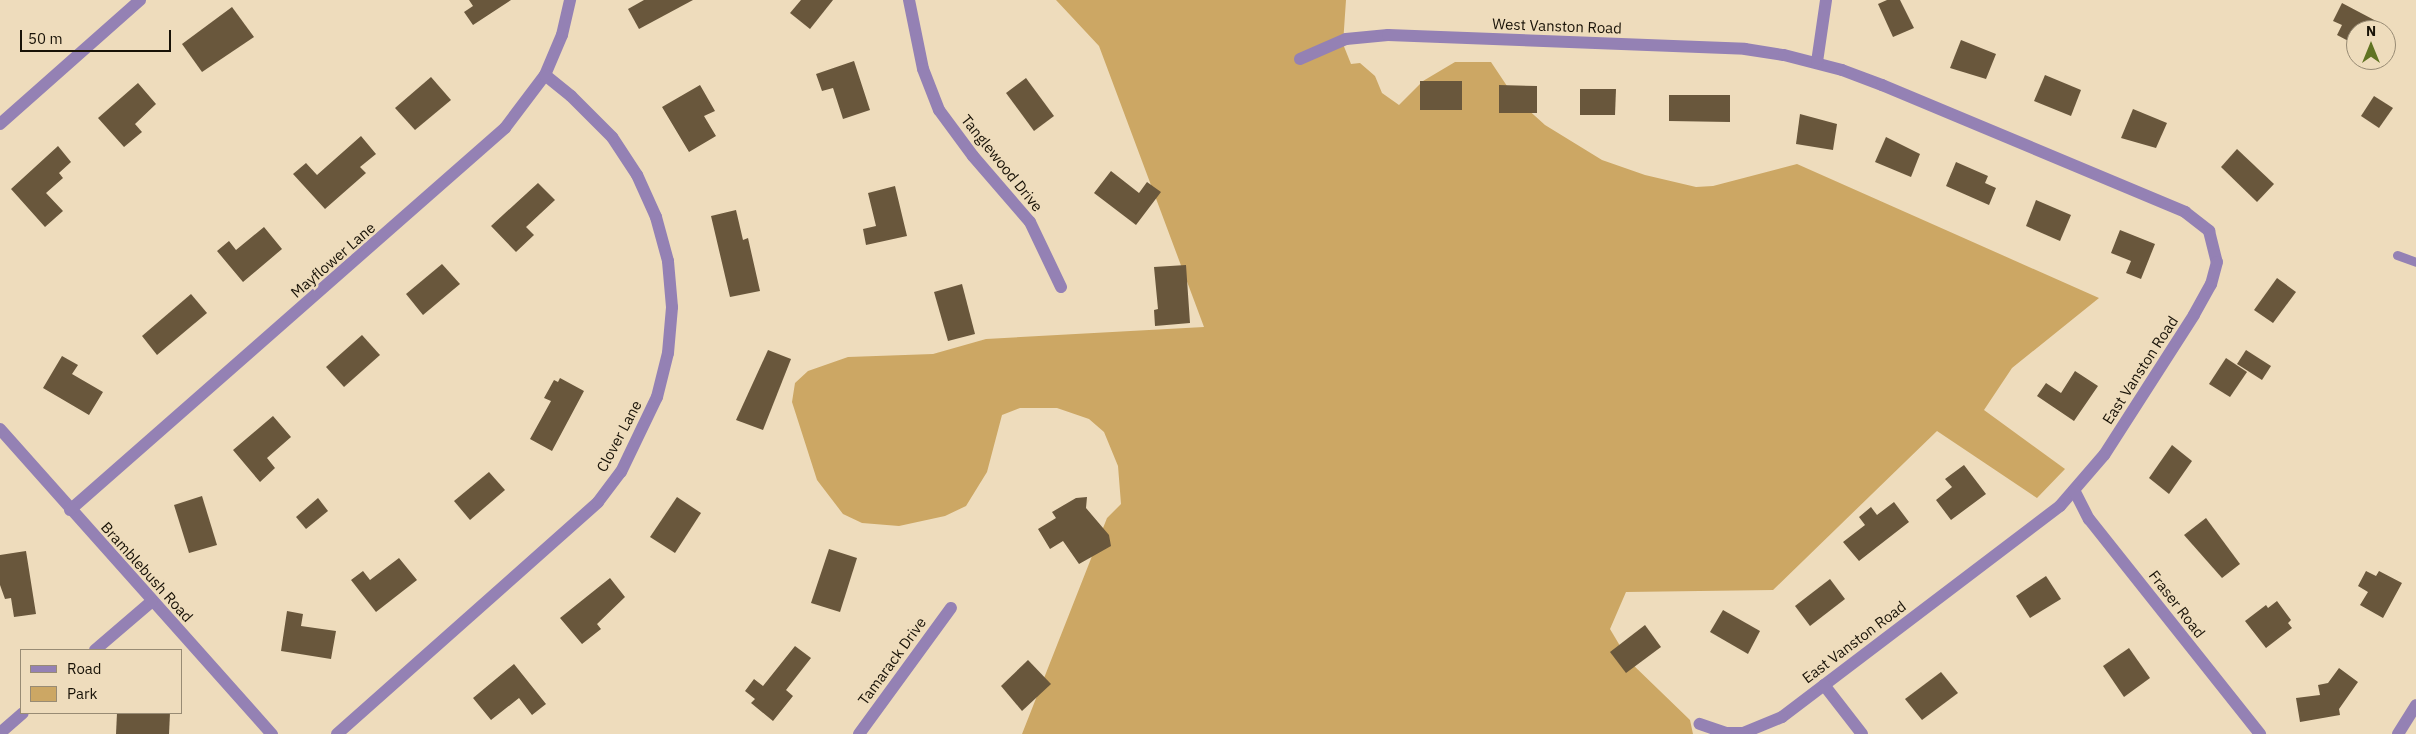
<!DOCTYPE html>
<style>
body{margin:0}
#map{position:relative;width:2416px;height:734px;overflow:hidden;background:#eedcbc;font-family:"IBM Plex Sans",sans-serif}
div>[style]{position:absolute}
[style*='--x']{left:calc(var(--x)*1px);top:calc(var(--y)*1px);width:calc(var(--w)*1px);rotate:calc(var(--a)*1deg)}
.green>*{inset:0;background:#cca764}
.building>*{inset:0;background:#69573c}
.lane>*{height:9px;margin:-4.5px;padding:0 4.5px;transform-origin:4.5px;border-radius:4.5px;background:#9481b4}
.street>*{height:12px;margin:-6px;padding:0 6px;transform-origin:6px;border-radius:6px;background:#9481b4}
span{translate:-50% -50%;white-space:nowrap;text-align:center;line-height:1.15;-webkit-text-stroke:5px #eedcbc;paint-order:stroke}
.street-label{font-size:15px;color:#181207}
.legend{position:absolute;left:20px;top:649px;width:162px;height:65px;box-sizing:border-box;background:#eedcbc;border:1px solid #988b74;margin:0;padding:6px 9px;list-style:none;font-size:15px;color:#181207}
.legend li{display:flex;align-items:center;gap:10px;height:25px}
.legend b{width:25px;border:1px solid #988b74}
.north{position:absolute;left:2346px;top:20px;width:50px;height:50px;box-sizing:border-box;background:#eedcbc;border:1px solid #988b74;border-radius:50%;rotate:0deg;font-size:14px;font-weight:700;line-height:20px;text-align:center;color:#181207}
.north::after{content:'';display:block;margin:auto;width:18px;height:22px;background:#607322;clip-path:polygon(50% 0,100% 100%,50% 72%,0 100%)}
.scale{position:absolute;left:20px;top:30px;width:151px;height:22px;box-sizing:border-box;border:2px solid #181207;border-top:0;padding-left:6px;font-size:15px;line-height:18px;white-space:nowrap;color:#181207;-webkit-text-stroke:4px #eedcbc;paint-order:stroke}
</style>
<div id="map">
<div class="green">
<div style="clip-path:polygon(1056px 0,1346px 0,1343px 44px,1351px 64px,1360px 63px,1375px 76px,1382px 93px,1399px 105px,1423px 81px,1455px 62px,1491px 62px,1515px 98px,1545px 125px,1602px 160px,1645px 175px,1696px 187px,1713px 186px,1797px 164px,2099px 298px,2012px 368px,1984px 410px,2065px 469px,2037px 498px,1937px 431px,1773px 590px,1626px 592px,1610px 629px,1629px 661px,1690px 720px,1693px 734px,1022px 734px,1107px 518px,1121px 504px,1118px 466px,1104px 432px,1089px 419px,1057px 408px,1020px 408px,1002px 415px,987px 472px,966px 506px,945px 516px,899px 526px,862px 523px,843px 514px,817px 480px,792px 402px,795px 383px,808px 371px,848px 357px,933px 354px,986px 339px,1204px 327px,1099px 46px)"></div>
</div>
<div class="building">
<div style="clip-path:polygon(469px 0,511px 0,473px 25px,464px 12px,473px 6px)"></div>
<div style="clip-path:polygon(644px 0,693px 0,639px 29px,628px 9px)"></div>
<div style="clip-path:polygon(801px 0,833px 0,810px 29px,790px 13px)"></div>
<div style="clip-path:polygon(1887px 0,1900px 0,1914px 28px,1893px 37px,1878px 4px)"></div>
<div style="clip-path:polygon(2342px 3px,2378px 22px,2376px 27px,2381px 30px,2356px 30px,2356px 45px,2337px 35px,2342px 25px,2333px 21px)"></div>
<div style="clip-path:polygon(232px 7px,254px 37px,202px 72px,182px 44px)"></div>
<div style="clip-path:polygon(1961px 40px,1996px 54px,1986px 79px,1950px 68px)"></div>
<div style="clip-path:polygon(854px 61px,870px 110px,843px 119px,833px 88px,822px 91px,816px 74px)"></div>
<div style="clip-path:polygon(2045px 75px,2081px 90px,2071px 116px,2034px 101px)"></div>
<div style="clip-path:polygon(431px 77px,451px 100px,415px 130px,395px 108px)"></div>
<div style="clip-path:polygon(1026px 78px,1054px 116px,1034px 131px,1006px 93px)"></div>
<div style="clip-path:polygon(1420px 81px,1462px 81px,1462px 110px,1420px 110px)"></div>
<div style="clip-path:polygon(138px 83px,156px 104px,135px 124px,142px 132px,124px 147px,98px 118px)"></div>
<div style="clip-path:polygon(700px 85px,715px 111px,704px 116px,716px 136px,689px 152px,662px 107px)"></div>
<div style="clip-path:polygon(1499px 85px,1537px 86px,1537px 113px,1499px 113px)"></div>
<div style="clip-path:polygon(1580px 89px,1616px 89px,1615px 115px,1580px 115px)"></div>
<div style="clip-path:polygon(1669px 95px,1730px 95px,1730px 122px,1669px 121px)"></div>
<div style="clip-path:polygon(2374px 96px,2393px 108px,2379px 128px,2361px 116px)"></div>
<div style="clip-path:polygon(2133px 109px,2167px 123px,2156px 148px,2121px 138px)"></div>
<div style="clip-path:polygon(1800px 114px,1837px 124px,1833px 150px,1796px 144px)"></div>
<div style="clip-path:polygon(361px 136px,376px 154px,360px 167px,366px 173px,325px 209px,293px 174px,306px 163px,317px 175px)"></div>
<div style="clip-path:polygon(1886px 137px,1920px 154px,1911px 177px,1875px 162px)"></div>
<div style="clip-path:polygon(58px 146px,71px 162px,59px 173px,63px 178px,46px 193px,63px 211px,45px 227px,11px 189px)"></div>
<div style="clip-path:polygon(2237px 149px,2274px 184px,2257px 202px,2221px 167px)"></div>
<div style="clip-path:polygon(1956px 162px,1988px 176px,1985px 183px,1996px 188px,1989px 205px,1946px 186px)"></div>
<div style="clip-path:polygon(1111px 171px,1139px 193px,1147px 182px,1161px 192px,1136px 225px,1094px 193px)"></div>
<div style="clip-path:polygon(538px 183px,555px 200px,526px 227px,534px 235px,516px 252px,491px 226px)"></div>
<div style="clip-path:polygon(895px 186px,907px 236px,866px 245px,863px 229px,876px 226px,868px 193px)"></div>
<div style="clip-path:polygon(2036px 200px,2071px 215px,2060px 241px,2026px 226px)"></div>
<div style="clip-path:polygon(736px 210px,743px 240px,748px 238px,760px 291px,730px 297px,711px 216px)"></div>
<div style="clip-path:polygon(264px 227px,282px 249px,243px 282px,217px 251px,229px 241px,236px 250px)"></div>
<div style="clip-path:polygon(2120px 230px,2155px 244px,2141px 279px,2126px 273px,2131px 261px,2111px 253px)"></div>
<div style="clip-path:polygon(442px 264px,460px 284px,423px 315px,406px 294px)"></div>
<div style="clip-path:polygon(1186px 265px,1190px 323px,1155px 326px,1154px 310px,1158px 309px,1154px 267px)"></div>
<div style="clip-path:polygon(2277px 278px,2296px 292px,2273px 323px,2254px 310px)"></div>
<div style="clip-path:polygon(962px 284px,975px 334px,948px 341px,934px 292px)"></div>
<div style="clip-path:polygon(191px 294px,207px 313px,157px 355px,142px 336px)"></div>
<div style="clip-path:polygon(362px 335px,380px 355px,344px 387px,326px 367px)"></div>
<div style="clip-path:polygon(768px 350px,791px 359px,763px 430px,736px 420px)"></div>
<div style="clip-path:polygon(2246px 350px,2271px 366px,2262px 380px,2237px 364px)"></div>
<div style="clip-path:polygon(62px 356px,78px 365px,72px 374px,103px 392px,89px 415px,43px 388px)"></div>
<div style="clip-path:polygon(2226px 358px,2247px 372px,2230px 397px,2209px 384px)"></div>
<div style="clip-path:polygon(2075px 371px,2098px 386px,2074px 421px,2037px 396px,2046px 383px,2061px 393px)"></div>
<div style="clip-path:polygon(560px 378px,584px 391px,552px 451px,530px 439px,551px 401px,544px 398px,554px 380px,558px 382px)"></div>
<div style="clip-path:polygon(273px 416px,291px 437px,267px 458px,275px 468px,260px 482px,233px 450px)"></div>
<div style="clip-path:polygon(2172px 445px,2192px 461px,2169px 494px,2149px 478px)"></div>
<div style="clip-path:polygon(1964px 465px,1986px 494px,1951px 520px,1936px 500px,1952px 487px,1945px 479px)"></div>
<div style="clip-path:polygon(489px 472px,505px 490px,470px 520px,454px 501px)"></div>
<div style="clip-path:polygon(202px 496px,217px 545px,189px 553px,174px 505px)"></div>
<div style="clip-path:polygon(677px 497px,701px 513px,675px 553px,650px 537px)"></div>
<div style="clip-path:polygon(1087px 497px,1086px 508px,1109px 535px,1111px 546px,1079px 564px,1063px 541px,1050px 549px,1038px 529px,1056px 518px,1052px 512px,1076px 498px)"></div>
<div style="clip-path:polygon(318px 498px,328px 511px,306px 529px,296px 517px)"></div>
<div style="clip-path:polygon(1894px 502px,1909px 522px,1859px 561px,1843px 542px,1865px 525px,1859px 517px,1871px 507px,1877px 515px)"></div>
<div style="clip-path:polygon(2206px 518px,2240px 564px,2222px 578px,2184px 535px)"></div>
<div style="clip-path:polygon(829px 549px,857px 558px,840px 612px,811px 603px)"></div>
<div style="clip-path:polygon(26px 551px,36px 614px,14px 617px,11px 598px,5px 599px,0 585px,0 555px)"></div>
<div style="clip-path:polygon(399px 558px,417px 580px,376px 612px,351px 580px,363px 571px,370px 580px)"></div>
<div style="clip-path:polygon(2366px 571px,2376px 576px,2379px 571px,2402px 583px,2383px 618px,2360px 605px,2368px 592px,2358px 586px)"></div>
<div style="clip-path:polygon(2046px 576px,2061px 599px,2030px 618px,2016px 596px)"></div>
<div style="clip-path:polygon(610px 578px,625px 597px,597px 624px,601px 629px,582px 644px,560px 618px)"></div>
<div style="clip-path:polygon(1830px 579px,1845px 599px,1810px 626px,1795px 606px)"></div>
<div style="clip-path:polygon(2277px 601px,2291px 620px,2288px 623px,2292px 628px,2266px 648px,2245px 621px,2266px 605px,2268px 608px)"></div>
<div style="clip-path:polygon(1723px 610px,1760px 631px,1748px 654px,1710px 632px)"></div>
<div style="clip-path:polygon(287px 611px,303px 614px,301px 626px,336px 631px,331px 659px,281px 651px)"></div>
<div style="clip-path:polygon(1645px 625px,1661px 647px,1626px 673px,1610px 652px)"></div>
<div style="clip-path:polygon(795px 646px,811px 658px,786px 690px,793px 696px,773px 721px,751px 703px,755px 699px,745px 691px,754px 679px,763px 686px)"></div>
<div style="clip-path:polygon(2129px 648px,2150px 678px,2124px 697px,2103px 666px)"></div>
<div style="clip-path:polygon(1028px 660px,1051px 684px,1022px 711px,1001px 686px)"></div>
<div style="clip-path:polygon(514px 664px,546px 704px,532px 715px,519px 698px,491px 720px,473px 698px)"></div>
<div style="clip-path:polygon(2339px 668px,2358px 682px,2339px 709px,2340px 715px,2300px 722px,2296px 698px,2320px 695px,2318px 685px,2328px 683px)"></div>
<div style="clip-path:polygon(1941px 672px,1958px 693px,1922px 720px,1905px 699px)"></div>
<div style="clip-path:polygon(117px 713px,170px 713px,169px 734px,116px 734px)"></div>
</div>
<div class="lane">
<div style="--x:2397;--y:255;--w:20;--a:20"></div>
</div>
<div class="street">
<div style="--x:909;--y:0;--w:70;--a:78.5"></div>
<div style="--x:923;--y:69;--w:44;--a:68.7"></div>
<div style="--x:939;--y:110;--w:57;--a:53.5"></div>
<div style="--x:973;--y:156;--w:87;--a:49.2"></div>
<div style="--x:1030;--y:222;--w:72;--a:64.5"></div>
<div style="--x:1300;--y:59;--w:50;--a:-23.5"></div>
<div style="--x:1346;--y:39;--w:42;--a:-5.4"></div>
<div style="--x:1388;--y:35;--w:357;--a:2.2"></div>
<div style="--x:1745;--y:49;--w:39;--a:9"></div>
<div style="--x:1784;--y:55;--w:60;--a:14.5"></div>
<div style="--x:1842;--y:70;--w:43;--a:20.6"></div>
<div style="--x:1882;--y:85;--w:329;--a:22.7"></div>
<div style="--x:2185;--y:212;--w:31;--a:38"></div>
<div style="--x:2209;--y:231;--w:32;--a:76"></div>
<div style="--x:2217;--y:262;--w:23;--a:105"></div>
<div style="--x:2211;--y:284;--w:35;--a:119"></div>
<div style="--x:2194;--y:315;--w:166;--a:122.7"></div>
<div style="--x:2104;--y:455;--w:67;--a:130.8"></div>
<div style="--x:2060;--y:506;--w:349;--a:142.8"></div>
<div style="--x:1782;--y:717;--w:42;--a:157.7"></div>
<div style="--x:1743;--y:733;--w:17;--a:180"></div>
<div style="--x:1726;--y:733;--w:28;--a:-161"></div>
<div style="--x:1817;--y:62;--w:63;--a:-81.7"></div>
<div style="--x:0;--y:124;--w:187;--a:-41.5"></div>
<div style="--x:0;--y:429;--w:409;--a:48.3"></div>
<div style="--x:2074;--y:490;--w:33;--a:63"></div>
<div style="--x:2089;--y:519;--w:275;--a:51.5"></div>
<div style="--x:70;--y:510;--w:579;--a:-41.29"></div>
<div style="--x:505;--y:128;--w:66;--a:-53"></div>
<div style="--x:545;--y:75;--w:43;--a:-67"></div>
<div style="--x:562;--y:35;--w:36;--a:-77"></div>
<div style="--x:95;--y:650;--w:74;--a:-40.6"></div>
<div style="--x:1824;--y:685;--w:62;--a:52.2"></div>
<div style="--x:0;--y:733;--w:30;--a:-41"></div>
<div style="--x:337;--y:734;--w:349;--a:-41.6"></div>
<div style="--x:598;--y:502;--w:38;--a:-53"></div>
<div style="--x:621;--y:472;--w:83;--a:-64.4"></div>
<div style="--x:657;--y:397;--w:45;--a:-76"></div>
<div style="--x:668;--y:353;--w:46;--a:-85"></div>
<div style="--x:672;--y:307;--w:46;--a:-95"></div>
<div style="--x:668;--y:261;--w:46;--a:-105.3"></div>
<div style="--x:656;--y:217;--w:46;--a:-114.3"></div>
<div style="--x:637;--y:175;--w:45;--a:-123.3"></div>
<div style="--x:612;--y:137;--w:58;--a:-135"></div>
<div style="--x:571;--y:96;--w:33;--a:-141"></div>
<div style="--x:859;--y:734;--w:156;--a:-53.9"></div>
<div style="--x:2398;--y:734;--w:34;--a:-58"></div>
</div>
<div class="street-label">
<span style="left:1557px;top:26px;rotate:2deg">West Vanston Road</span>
<span style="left:1002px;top:163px;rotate:51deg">Tanglewood Drive</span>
<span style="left:333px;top:260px;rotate:-41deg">Mayflower Lane</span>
<span style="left:2140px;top:370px;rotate:-57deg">East Vanston Road</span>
<span style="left:619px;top:436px;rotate:-62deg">Clover Lane</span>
<span style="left:147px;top:572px;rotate:48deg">Bramblebush Road</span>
<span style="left:2177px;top:604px;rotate:52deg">Fraser Road</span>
<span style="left:1854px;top:642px;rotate:-37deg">East Vanston Road</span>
<span style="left:892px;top:661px;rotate:-54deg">Tamarack Drive</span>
</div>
<ul class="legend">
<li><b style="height:6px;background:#9481b4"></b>Road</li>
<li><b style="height:14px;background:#cca764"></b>Park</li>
</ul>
<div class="north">N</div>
<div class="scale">50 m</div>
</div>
